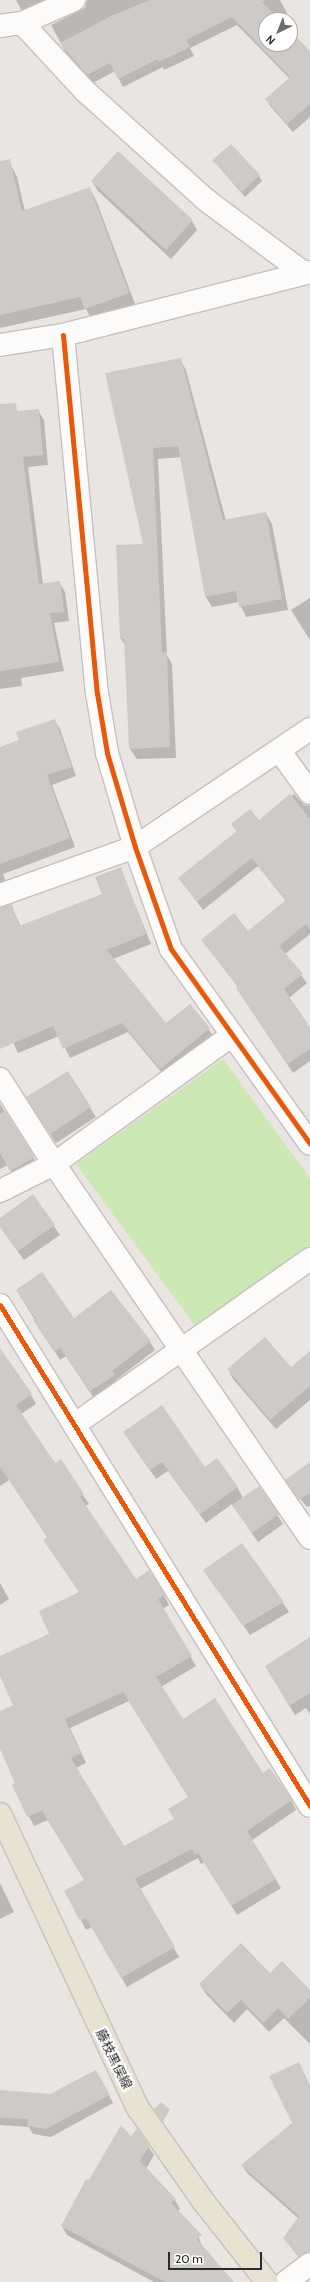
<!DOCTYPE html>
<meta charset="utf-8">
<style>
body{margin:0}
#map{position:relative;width:310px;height:2282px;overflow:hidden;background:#eae5e0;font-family:Cabin,"Noto Sans JP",sans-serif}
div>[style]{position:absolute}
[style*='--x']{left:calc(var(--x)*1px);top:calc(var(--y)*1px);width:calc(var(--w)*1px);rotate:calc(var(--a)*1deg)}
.green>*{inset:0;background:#cbe8b5}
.shadow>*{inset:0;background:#0003}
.building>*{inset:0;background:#cecbc7}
.roads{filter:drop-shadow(1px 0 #c3c1c2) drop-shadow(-1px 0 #c3c1c2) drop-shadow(0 1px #c3c1c2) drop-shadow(0 -1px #c3c1c2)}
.minor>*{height:22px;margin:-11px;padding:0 11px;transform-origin:11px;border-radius:11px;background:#fcfbfa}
.primary>*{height:22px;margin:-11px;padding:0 11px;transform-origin:11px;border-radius:11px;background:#e8e2d2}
.cycleway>*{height:5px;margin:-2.5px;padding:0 2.5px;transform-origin:2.5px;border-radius:2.5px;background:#e8590c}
span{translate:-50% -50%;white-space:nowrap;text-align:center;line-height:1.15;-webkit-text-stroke:4px #fff;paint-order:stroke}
.street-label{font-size:13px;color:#2b2b2b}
.north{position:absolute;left:258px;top:12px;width:40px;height:40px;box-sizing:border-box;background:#fff;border:1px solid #aaa;border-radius:50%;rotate:223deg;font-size:11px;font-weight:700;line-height:16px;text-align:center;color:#2b2b2b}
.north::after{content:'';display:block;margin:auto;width:14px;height:18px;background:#6e6c6a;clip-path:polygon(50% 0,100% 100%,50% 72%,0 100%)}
.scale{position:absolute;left:168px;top:2252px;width:94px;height:18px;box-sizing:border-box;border:2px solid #2b2b2b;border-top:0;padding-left:5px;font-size:12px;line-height:14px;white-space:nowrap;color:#2b2b2b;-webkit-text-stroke:3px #fff;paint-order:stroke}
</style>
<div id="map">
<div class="green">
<div style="clip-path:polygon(223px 1059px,310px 1178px,310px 1248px,196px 1327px,76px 1164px)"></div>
</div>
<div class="shadow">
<div style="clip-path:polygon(16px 0,67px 0,26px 18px)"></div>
<div style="clip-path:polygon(87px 0,280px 0,287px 13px,276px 18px,279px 20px,266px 20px,266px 44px,290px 44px,290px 32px,310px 55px,310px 117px,293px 132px,271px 107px,266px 99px,290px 79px,237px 25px,190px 48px,194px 56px,164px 70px,163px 67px,123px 87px,115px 71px,93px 83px,69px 58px,51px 25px,85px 8px)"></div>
<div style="clip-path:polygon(214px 161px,259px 176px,262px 181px,245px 197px)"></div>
<div style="clip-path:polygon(11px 165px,17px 177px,25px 211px,90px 189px,96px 200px,135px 304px,92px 320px,86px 309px,0 328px,0 167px)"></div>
<div style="clip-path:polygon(92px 181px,192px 221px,197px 230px,171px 259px,98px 191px)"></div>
<div style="clip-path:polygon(180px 359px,186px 370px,226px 521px,266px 514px,272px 524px,288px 610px,246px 617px,239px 602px,212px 607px,206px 597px,181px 457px,158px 459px,167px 655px,172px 664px,176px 758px,137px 759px,130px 749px,126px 647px,121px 639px,117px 546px,144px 544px,106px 374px)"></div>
<div style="clip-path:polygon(38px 410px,44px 420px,48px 465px,28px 467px,43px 584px,59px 582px,65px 592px,69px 621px,54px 623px,64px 671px,21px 678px,22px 686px,0 689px,0 414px)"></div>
<div style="clip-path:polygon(310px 598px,310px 640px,291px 610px)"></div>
<div style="clip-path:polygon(54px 720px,60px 729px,76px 776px,52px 785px,75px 847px,3px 874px,9px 890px,0 894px,0 748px,20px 740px)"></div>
<div style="clip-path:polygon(294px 794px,304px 805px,310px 806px,310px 934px,285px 954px,307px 983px,289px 998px,310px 1029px,310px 1061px,293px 1073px,243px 997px,238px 987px,202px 940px,248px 932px,286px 901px,258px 866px,203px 910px,179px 878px,237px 832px,232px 824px,258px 821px)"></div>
<div style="clip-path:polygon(120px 868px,151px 944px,113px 959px,165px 1025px,190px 1005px,215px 1038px,166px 1078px,128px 1032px,70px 1058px,59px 1036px,18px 1053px,0 1014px,0 908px,11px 905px,21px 927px,103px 895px)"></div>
<div style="clip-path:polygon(68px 1072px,96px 1117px,56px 1143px,33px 1107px)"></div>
<div style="clip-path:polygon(0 1104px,39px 1167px,16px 1180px,8px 1165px,0 1169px)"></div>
<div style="clip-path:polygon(33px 1196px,60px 1235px,24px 1260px,3px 1231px,0 1219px)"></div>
<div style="clip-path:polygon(17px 1291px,74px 1320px,150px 1342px,155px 1350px,116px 1380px,119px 1384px,95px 1400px,66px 1356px,60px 1360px)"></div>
<div style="clip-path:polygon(310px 1353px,310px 1400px,276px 1429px,233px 1379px,228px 1369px,290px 1368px)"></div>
<div style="clip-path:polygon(evenodd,0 1359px,31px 1395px,36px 1404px,21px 1414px,55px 1464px,60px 1461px,89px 1504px,85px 1506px,135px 1580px,164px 1595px,169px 1605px,162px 1609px,196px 1666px,161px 1687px,183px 1720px,262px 1775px,291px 1800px,296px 1810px,252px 1840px,281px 1888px,237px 1915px,204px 1862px,201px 1864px,198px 1858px,140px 1889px,179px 1957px,127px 1987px,92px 1927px,86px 1930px,81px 1920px,86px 1881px,48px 1820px,34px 1826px,13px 1785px,17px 1783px,0 1747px,0 1712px,15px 1705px,0 1674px,0 1657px,50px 1634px,80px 1593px,48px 1538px,9px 1480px,0 1486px,0 1359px,129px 1701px,189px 1798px,175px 1819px,124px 1847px,76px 1768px,86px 1763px,70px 1728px,129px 1701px)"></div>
<div style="clip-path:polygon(130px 1442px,205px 1468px,237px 1487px,243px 1498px,259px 1487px,283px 1524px,258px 1542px,232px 1504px,206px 1523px,168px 1471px,156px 1479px)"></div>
<div style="clip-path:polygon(310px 1464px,310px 1506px,307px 1507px,292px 1489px)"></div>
<div style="clip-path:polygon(241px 1544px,289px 1612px,250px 1635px,204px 1571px)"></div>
<div style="clip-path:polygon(0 1583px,9px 1599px,0 1605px)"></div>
<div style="clip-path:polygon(310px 1638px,310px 1714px,306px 1708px,295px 1715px,266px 1667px)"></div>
<div style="clip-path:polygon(0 1883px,14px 1912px,0 1919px)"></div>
<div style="clip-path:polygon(270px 1974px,310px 1991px,310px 2044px,284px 2018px,269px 2032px,247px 2009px,234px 2023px,206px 1994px,200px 1984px)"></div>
<div style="clip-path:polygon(101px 2080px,113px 2103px,51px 2137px,33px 2134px,29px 2127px,0 2125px,0 2091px,51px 2095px)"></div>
<div style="clip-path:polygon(310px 2092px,310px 2255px,302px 2262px,284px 2238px,298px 2218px,247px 2173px,242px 2165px,293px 2123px)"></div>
<div style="clip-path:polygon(131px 2137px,148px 2146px,154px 2155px,146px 2169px,175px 2200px,180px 2209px,177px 2212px,199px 2238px,203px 2248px,233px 2282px,154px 2282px,67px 2235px,62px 2226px,89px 2181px)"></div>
</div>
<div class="building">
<div style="clip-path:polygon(150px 0,266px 0,262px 2px,280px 20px,266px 20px,266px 44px,290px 44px,290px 30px,310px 51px,310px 104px,287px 124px,265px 99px,290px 77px,232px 17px,186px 40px,190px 47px,159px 62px,158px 59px,118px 79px,110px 63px,87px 75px,60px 43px,111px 16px)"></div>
<div style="clip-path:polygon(231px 144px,260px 175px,242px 192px,212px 160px)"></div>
<div style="clip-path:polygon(118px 151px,193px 220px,166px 250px,91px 181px)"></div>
<div style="clip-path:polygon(10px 159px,22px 211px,90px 187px,129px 293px,85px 309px,80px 297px,0 315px,0 161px)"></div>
<div style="clip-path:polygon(181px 358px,223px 520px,266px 512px,282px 599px,239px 607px,236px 591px,205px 597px,178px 446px,153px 448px,162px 652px,167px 652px,170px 747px,129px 749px,124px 639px,120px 639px,116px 545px,143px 544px,105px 373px)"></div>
<div style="clip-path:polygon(16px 403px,17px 411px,39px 409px,43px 455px,23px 457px,39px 584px,60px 581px,64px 612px,50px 613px,59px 662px,0 671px,0 404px)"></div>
<div style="clip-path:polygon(55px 719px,72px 767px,47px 775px,70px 838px,0 864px,0 747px,19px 740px,16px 732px)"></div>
<div style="clip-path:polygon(290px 794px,310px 819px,310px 929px,306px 924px,279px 946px,303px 974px,284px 989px,310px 1027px,310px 1049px,287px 1064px,236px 988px,238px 986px,201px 940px,234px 913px,248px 931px,286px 900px,252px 858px,197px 902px,178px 878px,237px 831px,231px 824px,250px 809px,259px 820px)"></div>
<div style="clip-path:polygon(121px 867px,146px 934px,107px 950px,166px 1023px,190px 1004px,210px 1028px,160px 1069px,122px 1023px,63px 1049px,53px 1026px,0 1049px,0 907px,12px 904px,19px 926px,102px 894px,95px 877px)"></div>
<div style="clip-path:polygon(68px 1071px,91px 1107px,50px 1134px,26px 1097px)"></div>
<div style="clip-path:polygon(5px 1111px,35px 1157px,10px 1171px,0 1153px,0 1114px)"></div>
<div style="clip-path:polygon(33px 1194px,55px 1225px,18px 1251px,0 1227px,0 1218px)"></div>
<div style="clip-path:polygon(42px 1272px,74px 1318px,111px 1290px,151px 1341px,112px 1371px,115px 1375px,90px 1391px,60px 1348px,54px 1352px,33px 1320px,36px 1319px,16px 1290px)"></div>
<div style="clip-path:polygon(265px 1337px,291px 1367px,310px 1351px,310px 1386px,270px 1420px,227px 1369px)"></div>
<div style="clip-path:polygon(evenodd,0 1348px,32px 1394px,16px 1405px,55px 1463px,61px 1459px,84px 1494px,80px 1497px,136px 1579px,149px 1570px,165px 1595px,158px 1599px,192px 1656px,156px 1677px,183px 1719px,215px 1698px,263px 1773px,270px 1768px,292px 1800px,247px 1831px,276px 1879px,231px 1906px,198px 1853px,195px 1855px,192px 1849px,135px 1879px,175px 1947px,121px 1978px,86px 1918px,80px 1921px,64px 1891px,84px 1880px,42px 1811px,27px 1817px,12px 1785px,15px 1783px,0 1749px,0 1711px,13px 1705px,0 1676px,0 1656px,49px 1634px,39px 1611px,79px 1592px,43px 1540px,48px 1537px,0 1467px,0 1348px,123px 1692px,188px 1797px,168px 1809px,174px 1819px,124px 1846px,71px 1758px,81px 1753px,65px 1719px,123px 1692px)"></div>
<div style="clip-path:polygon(162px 1405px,205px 1467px,217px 1458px,238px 1487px,200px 1514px,162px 1462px,150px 1470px,123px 1432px)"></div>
<div style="clip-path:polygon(310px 1462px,310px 1493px,299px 1500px,285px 1480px)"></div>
<div style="clip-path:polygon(259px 1486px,279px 1514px,252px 1533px,232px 1505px)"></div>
<div style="clip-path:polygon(242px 1543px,284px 1602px,243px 1626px,203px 1570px)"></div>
<div style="clip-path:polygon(310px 1637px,310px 1693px,289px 1706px,265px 1666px)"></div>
<div style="clip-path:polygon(241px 1943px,270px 1973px,282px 1961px,310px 1990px,310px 1998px,288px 2019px,278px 2008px,263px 2023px,241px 2000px,227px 2013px,199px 1984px)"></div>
<div style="clip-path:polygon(299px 2062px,310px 2085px,310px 2252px,299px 2257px,283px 2238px,299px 2216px,241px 2165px,292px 2123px,269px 2076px)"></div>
<div style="clip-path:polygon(96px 2070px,110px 2095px,46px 2129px,27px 2126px,28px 2119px,0 2118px,0 2090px,50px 2094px)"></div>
<div style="clip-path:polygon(161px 2102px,170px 2109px,163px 2122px,154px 2109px)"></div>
<div style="clip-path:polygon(121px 2125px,131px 2136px,137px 2129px,149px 2146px,140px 2161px,176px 2199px,171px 2203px,202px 2235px,197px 2239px,234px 2282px,165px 2282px,61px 2226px,86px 2179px,89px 2180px)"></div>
</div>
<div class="roads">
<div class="minor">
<div style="--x:22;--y:23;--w:93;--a:47.2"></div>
<div style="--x:85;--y:91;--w:163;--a:42"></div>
<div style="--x:206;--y:200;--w:122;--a:36.7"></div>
<div style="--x:0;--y:26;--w:22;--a:-8"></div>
<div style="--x:22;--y:23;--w:57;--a:-23.9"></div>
<div style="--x:63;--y:335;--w:360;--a:84.6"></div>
<div style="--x:97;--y:693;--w:61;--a:80.5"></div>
<div style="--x:107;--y:753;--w:98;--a:73.4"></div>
<div style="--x:135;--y:847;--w:108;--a:70.6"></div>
<div style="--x:171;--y:949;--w:239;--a:54.5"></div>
<div style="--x:0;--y:345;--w:64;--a:-9"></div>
<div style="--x:63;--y:335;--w:255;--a:-14.3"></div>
<div style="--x:279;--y:750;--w:53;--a:54.2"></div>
<div style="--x:0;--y:895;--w:143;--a:-19.6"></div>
<div style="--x:135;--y:847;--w:211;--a:-34"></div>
<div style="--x:0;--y:1079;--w:101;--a:57.6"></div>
<div style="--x:54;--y:1164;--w:453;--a:55.6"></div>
<div style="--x:0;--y:1191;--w:60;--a:-26.6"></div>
<div style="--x:54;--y:1164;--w:220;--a:-35.9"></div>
<div style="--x:0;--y:1305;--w:589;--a:58.25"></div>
<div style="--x:74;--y:1425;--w:289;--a:-35.1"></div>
<div style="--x:286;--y:2282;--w:30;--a:-37"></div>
</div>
<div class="primary">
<div style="--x:0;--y:1814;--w:325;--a:64.9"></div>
<div style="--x:138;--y:2108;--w:113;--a:55"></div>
<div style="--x:203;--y:2201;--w:103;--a:51.7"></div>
</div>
</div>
<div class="cycleway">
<div style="--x:63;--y:335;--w:360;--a:84.6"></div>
<div style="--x:97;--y:693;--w:61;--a:80.5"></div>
<div style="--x:107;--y:753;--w:98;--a:73.4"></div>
<div style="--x:135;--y:847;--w:108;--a:70.6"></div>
<div style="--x:171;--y:949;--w:239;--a:54.5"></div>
<div style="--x:0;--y:1305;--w:589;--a:58.25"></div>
</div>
<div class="street-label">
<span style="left:114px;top:2059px;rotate:64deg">藤枝黒俣線</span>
</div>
<div class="north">N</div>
<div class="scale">20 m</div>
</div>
